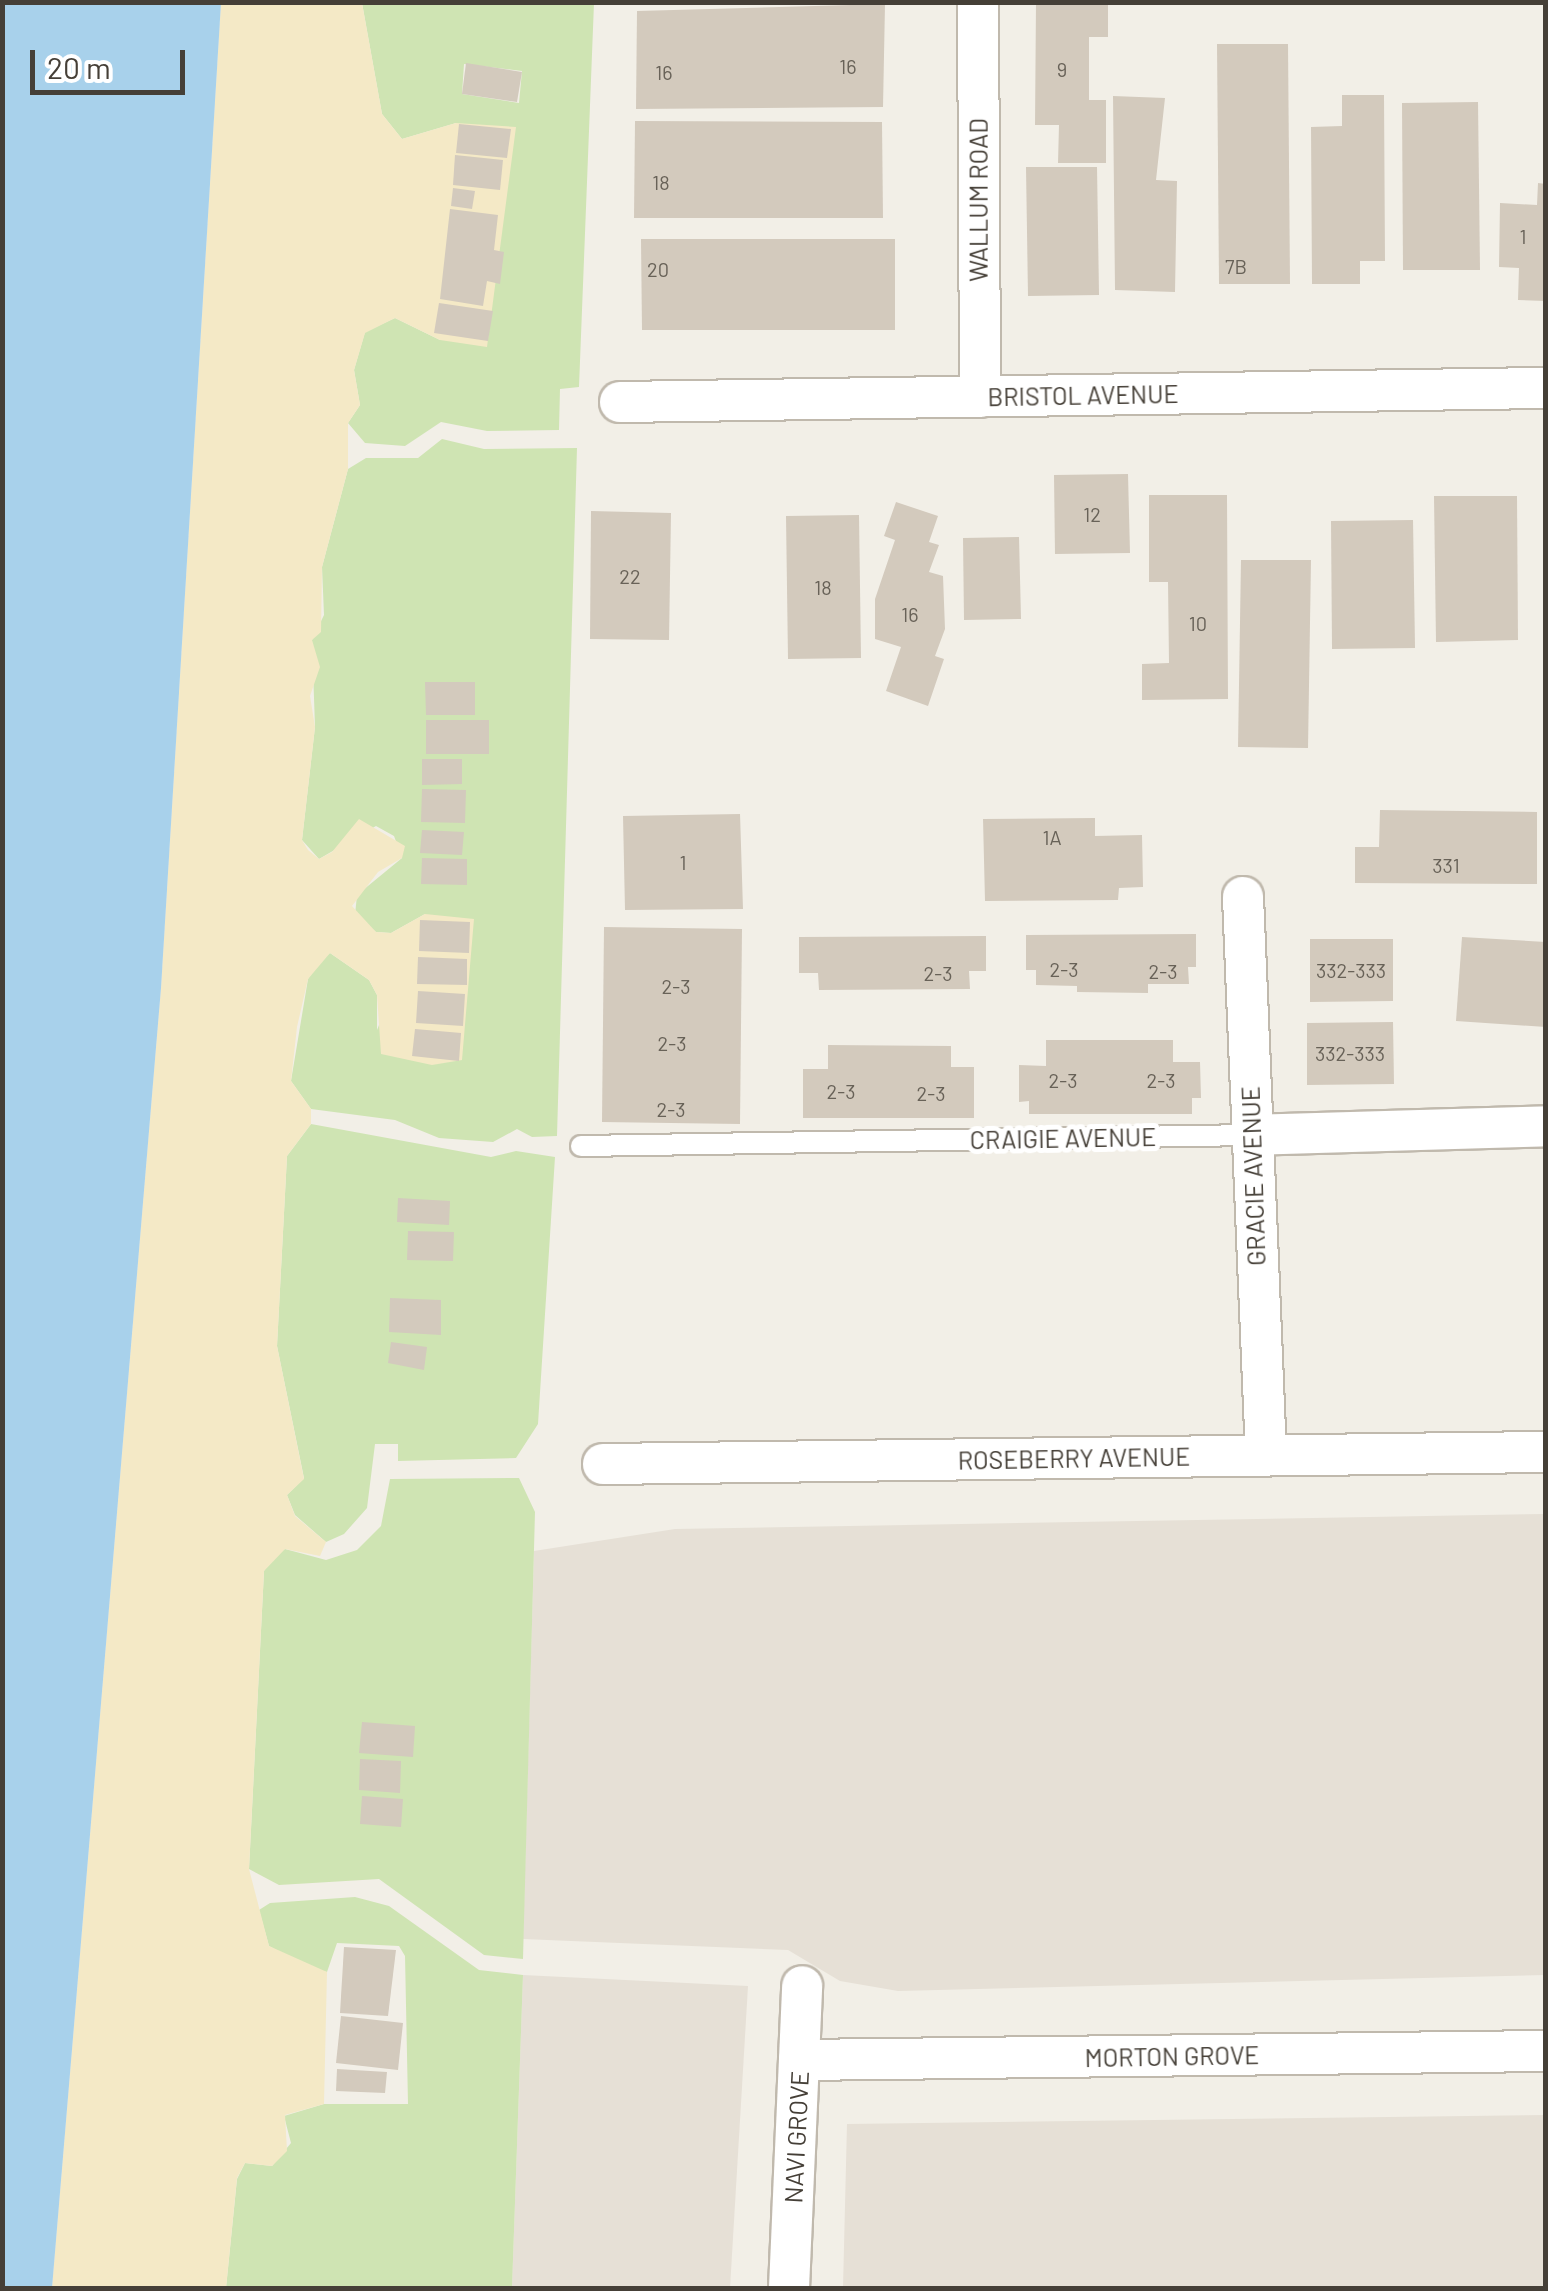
<!DOCTYPE html>
<style>
body{margin:0}
#map{position:relative;width:1548px;height:2291px;overflow:hidden;background:#f2efe7;font-family:Barlow,sans-serif}
div>[style]{position:absolute}
[style*='--x']{left:calc(var(--x)*1px);top:calc(var(--y)*1px);width:calc(var(--w)*1px);rotate:calc(var(--a)*1deg)}
.residential>*{inset:0;background:#e6e0d6}
.green>*{inset:0;background:#cfe4b3}
.sand>*{inset:0;background:#f4e9c6}
.water>*{inset:0;background:#a8d1eb}
.building>*{inset:0;background:#d3cabd}
.roads{filter:drop-shadow(2px 0 #c0b9ad) drop-shadow(-2px 0 #c0b9ad) drop-shadow(0 2px #c0b9ad) drop-shadow(0 -2px #c0b9ad)}
.lane>*{height:20px;margin:-10px;padding:0 10px;transform-origin:10px;border-radius:10px;background:#fff}
.street>*{height:40px;margin:-20px;padding:0 20px;transform-origin:20px;border-radius:20px;background:#fff}
span{translate:-50% -50%;white-space:nowrap;text-align:center;line-height:1.15;-webkit-text-stroke:10px #fff;paint-order:stroke}
.number-label{font-size:20px;color:#686258}
.number-label span{-webkit-text-stroke-width:0}
.street-label{font-size:25px;color:#453f37}
.frame{position:absolute;inset:0;border:5px solid #453f37;pointer-events:none}
.scale{position:absolute;left:30px;top:50px;width:155px;height:45px;box-sizing:border-box;border:5px solid #453f37;border-top:0;padding-left:12px;font-size:30px;line-height:35px;white-space:nowrap;color:#453f37;-webkit-text-stroke:8px #fff;paint-order:stroke}
</style>
<div id="map">
<div class="residential">
<div style="clip-path:polygon(1545px 1514px,1545px 1975px,898px 1991px,840px 1981px,788px 1950px,523px 1939px,534px 1551px,675px 1529px)"></div>
<div style="clip-path:polygon(523px 1975px,748px 1986px,730px 2288px,512px 2288px)"></div>
<div style="clip-path:polygon(1545px 2115px,1545px 2288px,843px 2288px,847px 2124px)"></div>
</div>
<div class="green">
<div style="clip-path:polygon(evenodd,362px 3px,594px 3px,579px 387px,560px 389px,559px 430px,487px 431px,441px 422px,405px 446px,365px 443px,348px 423px,360px 405px,354px 370px,365px 332px,395px 318px,440px 340px,456px 123px,402px 139px,382px 114px,362px 3px,464px 64px,522px 71px,519px 103px,462px 94px,464px 64px)"></div>
<div style="clip-path:polygon(442px 439px,484px 449px,577px 448px,557px 1136px,532px 1137px,517px 1129px,493px 1142px,439px 1138px,395px 1120px,311px 1109px,291px 1081px,308px 979px,320px 961px,330px 953px,369px 980px,377px 995px,377px 1030px,425px 914px,391px 933px,376px 932px,355px 915px,357px 895px,402px 858px,394px 836px,376px 826px,319px 859px,302px 840px,315px 727px,312px 640px,324px 615px,322px 567px,348px 469px,366px 458px,418px 458px)"></div>
<div style="clip-path:polygon(311px 1124px,491px 1157px,516px 1151px,555px 1157px,538px 1424px,516px 1458px,398px 1461px,398px 1444px,375px 1444px,367px 1508px,344px 1534px,326px 1542px,295px 1515px,287px 1495px,304px 1478px,277px 1346px,287px 1156px)"></div>
<div style="clip-path:polygon(519px 1478px,535px 1512px,523px 1959px,484px 1955px,379px 1879px,279px 1885px,249px 1869px,264px 1571px,270px 1557px,285px 1549px,326px 1560px,357px 1550px,381px 1526px,390px 1479px)"></div>
<div style="clip-path:polygon(355px 1897px,389px 1906px,479px 1970px,523px 1975px,512px 2288px,226px 2288px,237px 2179px,245px 2163px,272px 2166px,291px 2143px,284px 2116px,324px 2104px,408px 2104px,405px 1956px,399px 1946px,337px 1943px,327px 1972px,309px 1968px,269px 1946px,259px 1910px,270px 1903px)"></div>
</div>
<div class="sand">
<div style="clip-path:polygon(221px 3px,362px 3px,382px 114px,402px 139px,456px 123px,516px 127px,487px 347px,440px 340px,395px 318px,365px 333px,354px 370px,360px 405px,348px 423px,348px 469px,322px 567px,321px 632px,312px 640px,320px 667px,310px 696px,315px 727px,302px 840px,308px 850px,319px 859px,332px 852px,359px 819px,405px 846px,402px 858px,378px 872px,352px 906px,376px 932px,391px 933px,425px 914px,474px 919px,462px 1060px,432px 1065px,381px 1054px,377px 995px,369px 980px,330px 953px,308px 979px,297px 1027px,291px 1081px,311px 1109px,311px 1124px,287px 1156px,277px 1346px,304px 1479px,287px 1495px,295px 1516px,326px 1542px,320px 1556px,285px 1549px,264px 1571px,249px 1869px,269px 1946px,327px 1972px,324px 2104px,285px 2115px,287px 2151px,272px 2166px,245px 2163px,237px 2178px,226px 2288px,52px 2288px,161px 988px)"></div>
</div>
<div class="water">
<div style="clip-path:polygon(3px 2px,221px 3px,161px 988px,52px 2288px,2px 2288px)"></div>
</div>
<div class="building">
<div style="clip-path:polygon(1036px 2px,1108px 2px,1108px 37px,1089px 37px,1089px 100px,1106px 100px,1106px 163px,1058px 163px,1059px 125px,1035px 125px)"></div>
<div style="clip-path:polygon(885px 4px,883px 107px,636px 109px,637px 11px)"></div>
<div style="clip-path:polygon(1217px 44px,1288px 44px,1290px 284px,1219px 284px)"></div>
<div style="clip-path:polygon(466px 63px,522px 72px,517px 102px,462px 94px)"></div>
<div style="clip-path:polygon(1342px 95px,1384px 95px,1385px 261px,1360px 261px,1360px 284px,1312px 284px,1311px 127px,1342px 126px)"></div>
<div style="clip-path:polygon(1113px 96px,1165px 98px,1156px 180px,1177px 181px,1175px 292px,1115px 290px)"></div>
<div style="clip-path:polygon(1478px 102px,1480px 270px,1403px 270px,1402px 103px)"></div>
<div style="clip-path:polygon(635px 121px,882px 122px,883px 218px,634px 218px)"></div>
<div style="clip-path:polygon(459px 124px,511px 129px,507px 158px,456px 153px)"></div>
<div style="clip-path:polygon(455px 155px,503px 160px,500px 190px,453px 185px)"></div>
<div style="clip-path:polygon(1026px 167px,1097px 167px,1099px 295px,1028px 296px)"></div>
<div style="clip-path:polygon(1538px 183px,1546px 184px,1546px 301px,1518px 300px,1519px 268px,1499px 267px,1500px 203px,1537px 205px)"></div>
<div style="clip-path:polygon(453px 188px,475px 191px,472px 209px,451px 206px)"></div>
<div style="clip-path:polygon(450px 209px,498px 215px,494px 250px,504px 252px,500px 284px,487px 281px,483px 306px,440px 299px)"></div>
<div style="clip-path:polygon(641px 239px,895px 239px,895px 330px,642px 330px)"></div>
<div style="clip-path:polygon(439px 303px,493px 311px,488px 341px,434px 333px)"></div>
<div style="clip-path:polygon(1128px 474px,1130px 553px,1055px 554px,1054px 475px)"></div>
<div style="clip-path:polygon(1149px 495px,1227px 495px,1228px 699px,1142px 700px,1142px 664px,1169px 663px,1168px 582px,1149px 582px)"></div>
<div style="clip-path:polygon(1434px 496px,1517px 496px,1518px 640px,1436px 642px)"></div>
<div style="clip-path:polygon(896px 502px,938px 516px,929px 542px,939px 545px,929px 572px,943px 576px,945px 629px,935px 656px,944px 659px,928px 706px,886px 691px,901px 647px,875px 639px,875px 599px,895px 540px,884px 536px)"></div>
<div style="clip-path:polygon(591px 511px,671px 513px,669px 640px,590px 639px)"></div>
<div style="clip-path:polygon(859px 515px,861px 658px,788px 659px,786px 516px)"></div>
<div style="clip-path:polygon(1413px 520px,1415px 648px,1332px 649px,1331px 521px)"></div>
<div style="clip-path:polygon(1019px 537px,1021px 619px,964px 620px,963px 538px)"></div>
<div style="clip-path:polygon(1241px 560px,1311px 560px,1308px 748px,1238px 747px)"></div>
<div style="clip-path:polygon(425px 682px,475px 682px,475px 715px,426px 715px)"></div>
<div style="clip-path:polygon(426px 720px,489px 720px,489px 754px,426px 754px)"></div>
<div style="clip-path:polygon(422px 759px,462px 759px,462px 784px,422px 785px)"></div>
<div style="clip-path:polygon(422px 789px,466px 790px,465px 823px,421px 822px)"></div>
<div style="clip-path:polygon(1380px 810px,1537px 812px,1537px 884px,1355px 883px,1355px 847px,1379px 847px)"></div>
<div style="clip-path:polygon(740px 814px,743px 909px,625px 910px,623px 816px)"></div>
<div style="clip-path:polygon(1095px 818px,1095px 836px,1142px 835px,1143px 887px,1119px 888px,1118px 900px,985px 901px,983px 819px)"></div>
<div style="clip-path:polygon(422px 830px,464px 832px,462px 855px,420px 853px)"></div>
<div style="clip-path:polygon(422px 858px,467px 859px,467px 885px,421px 884px)"></div>
<div style="clip-path:polygon(420px 920px,470px 922px,469px 953px,419px 951px)"></div>
<div style="clip-path:polygon(604px 927px,742px 929px,740px 1124px,602px 1122px)"></div>
<div style="clip-path:polygon(1196px 934px,1196px 967px,1188px 967px,1189px 984px,1148px 984px,1148px 993px,1077px 992px,1077px 986px,1036px 985px,1036px 970px,1026px 970px,1026px 935px)"></div>
<div style="clip-path:polygon(986px 936px,986px 971px,969px 971px,970px 989px,819px 990px,818px 973px,799px 973px,799px 937px)"></div>
<div style="clip-path:polygon(1462px 937px,1546px 942px,1546px 1027px,1456px 1021px)"></div>
<div style="clip-path:polygon(1310px 939px,1393px 939px,1393px 1001px,1310px 1002px)"></div>
<div style="clip-path:polygon(418px 957px,467px 959px,467px 985px,417px 984px)"></div>
<div style="clip-path:polygon(418px 991px,465px 994px,463px 1026px,416px 1023px)"></div>
<div style="clip-path:polygon(1393px 1022px,1394px 1084px,1307px 1085px,1307px 1023px)"></div>
<div style="clip-path:polygon(415px 1029px,461px 1033px,459px 1061px,412px 1056px)"></div>
<div style="clip-path:polygon(1046px 1040px,1173px 1040px,1173px 1062px,1200px 1062px,1201px 1098px,1192px 1098px,1192px 1114px,1029px 1114px,1029px 1101px,1019px 1102px,1019px 1065px,1046px 1066px)"></div>
<div style="clip-path:polygon(828px 1045px,951px 1046px,951px 1067px,974px 1067px,974px 1118px,803px 1118px,803px 1069px,828px 1069px)"></div>
<div style="clip-path:polygon(398px 1198px,450px 1201px,449px 1225px,397px 1222px)"></div>
<div style="clip-path:polygon(408px 1231px,454px 1232px,453px 1261px,407px 1260px)"></div>
<div style="clip-path:polygon(390px 1298px,441px 1300px,441px 1335px,389px 1332px)"></div>
<div style="clip-path:polygon(391px 1342px,427px 1347px,424px 1370px,388px 1363px)"></div>
<div style="clip-path:polygon(362px 1722px,415px 1726px,413px 1757px,359px 1753px)"></div>
<div style="clip-path:polygon(360px 1759px,401px 1761px,400px 1793px,359px 1790px)"></div>
<div style="clip-path:polygon(362px 1796px,403px 1799px,401px 1827px,360px 1824px)"></div>
<div style="clip-path:polygon(344px 1947px,396px 1950px,388px 2016px,340px 2013px)"></div>
<div style="clip-path:polygon(341px 2016px,403px 2023px,398px 2070px,336px 2063px)"></div>
<div style="clip-path:polygon(337px 2069px,387px 2072px,385px 2093px,336px 2091px)"></div>
</div>
<div class="roads">
<div class="lane">
<div style="--x:581;--y:1146;--w:670;--a:-0.94"></div>
</div>
<div class="street">
<div style="--x:978;--y:2;--w:395;--a:89.7"></div>
<div style="--x:620;--y:402;--w:926;--a:-0.87"></div>
<div style="--x:1243;--y:897;--w:559;--a:87.64"></div>
<div style="--x:1251;--y:1135;--w:295;--a:-1.7"></div>
<div style="--x:603;--y:1464;--w:943;--a:-0.73"></div>
<div style="--x:799;--y:2060;--w:747;--a:-0.69"></div>
<div style="--x:789;--y:2288;--w:302;--a:-87.5"></div>
</div>
</div>
<div class="number-label">
<span style="left:848px;top:66px">16</span>
<span style="left:1062px;top:69px">9</span>
<span style="left:664px;top:72px">16</span>
<span style="left:661px;top:182px">18</span>
<span style="left:1523px;top:236px">1</span>
<span style="left:1236px;top:266px">7B</span>
<span style="left:658px;top:269px">20</span>
<span style="left:1092px;top:514px">12</span>
<span style="left:630px;top:576px">22</span>
<span style="left:823px;top:587px">18</span>
<span style="left:910px;top:614px">16</span>
<span style="left:1198px;top:623px">10</span>
<span style="left:1052px;top:837px">1A</span>
<span style="left:683px;top:862px">1</span>
<span style="left:1446px;top:865px">331</span>
<span style="left:1064px;top:969px">2-3</span>
<span style="left:1351px;top:970px">332-333</span>
<span style="left:1163px;top:971px">2-3</span>
<span style="left:938px;top:973px">2-3</span>
<span style="left:676px;top:986px">2-3</span>
<span style="left:672px;top:1043px">2-3</span>
<span style="left:1350px;top:1053px">332-333</span>
<span style="left:1063px;top:1080px">2-3</span>
<span style="left:1161px;top:1080px">2-3</span>
<span style="left:841px;top:1091px">2-3</span>
<span style="left:931px;top:1093px">2-3</span>
<span style="left:671px;top:1109px">2-3</span>
</div>
<div class="street-label">
<span style="left:978px;top:200px;rotate:-90deg">WALLUM ROAD</span>
<span style="left:1083px;top:395px;rotate:-1deg">BRISTOL AVENUE</span>
<span style="left:1063px;top:1138px;rotate:-1deg">CRAIGIE AVENUE</span>
<span style="left:1253px;top:1176px;rotate:-92deg">GRACIE AVENUE</span>
<span style="left:1074px;top:1458px;rotate:-1deg">ROSEBERRY AVENUE</span>
<span style="left:1172px;top:2056px;rotate:-1deg">MORTON GROVE</span>
<span style="left:796px;top:2137px;rotate:-87deg">NAVI GROVE</span>
</div>
<div class="frame"></div>
<div class="scale">20 m</div>
</div>
